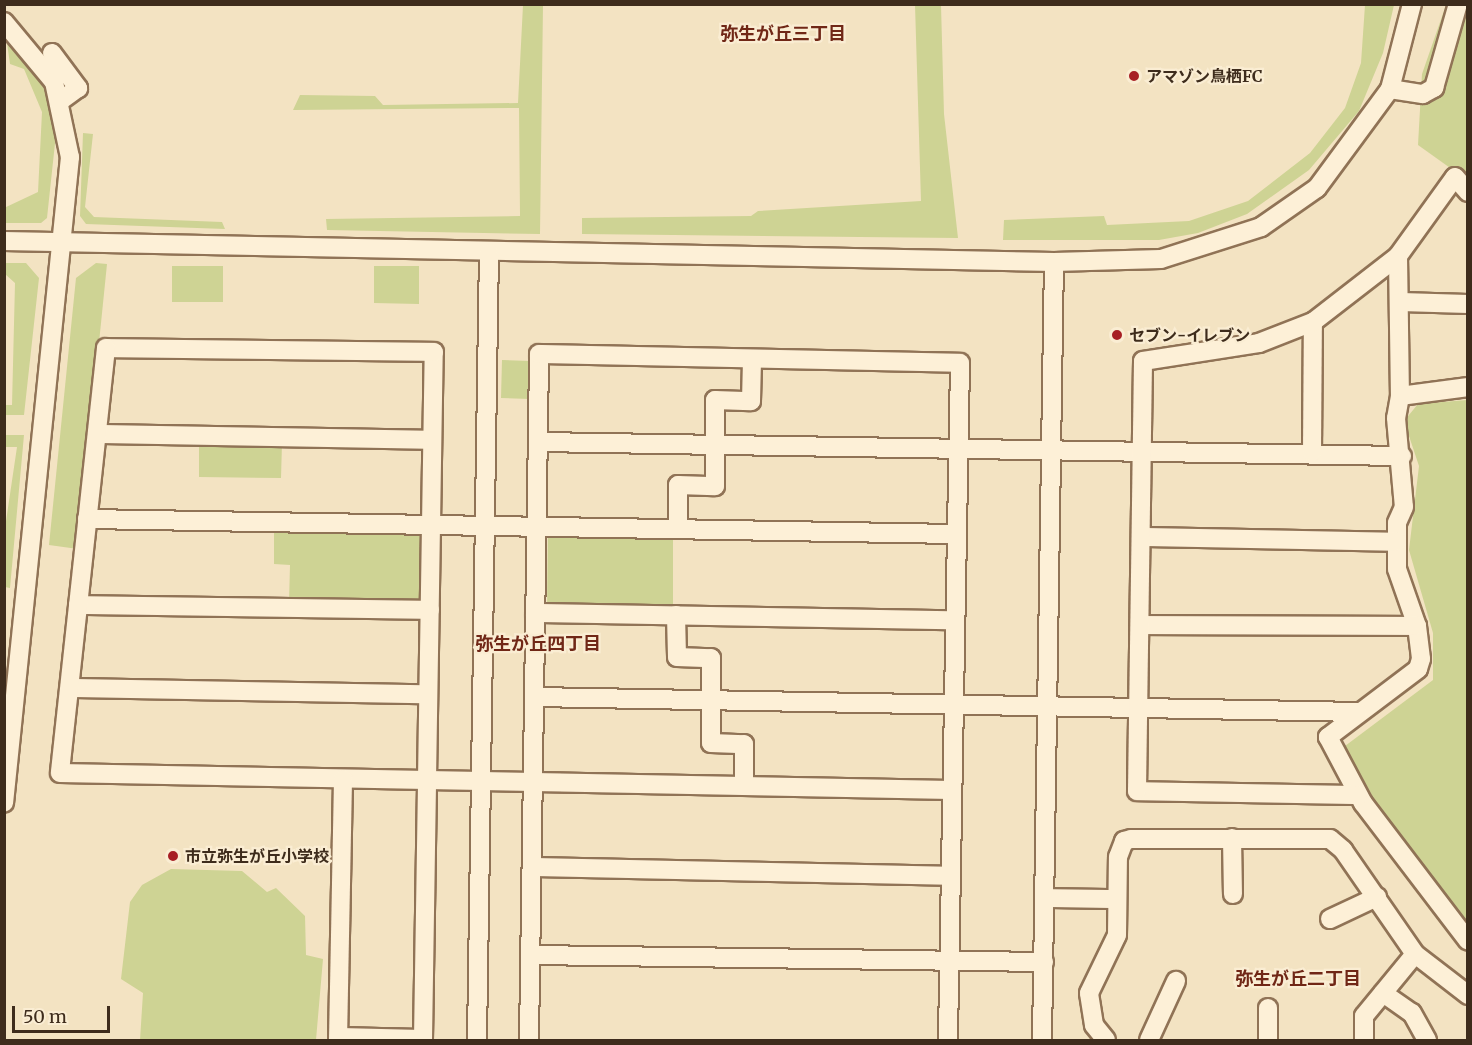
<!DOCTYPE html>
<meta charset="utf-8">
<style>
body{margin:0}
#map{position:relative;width:1472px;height:1045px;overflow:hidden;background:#f3e3c2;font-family:Merriweather,"Noto Sans JP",serif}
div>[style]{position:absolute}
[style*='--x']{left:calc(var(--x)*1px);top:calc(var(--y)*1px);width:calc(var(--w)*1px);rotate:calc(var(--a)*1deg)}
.green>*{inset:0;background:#ced394}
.roads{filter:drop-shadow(2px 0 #907356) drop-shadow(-2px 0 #907356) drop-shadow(0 2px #907356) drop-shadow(0 -2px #907356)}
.minor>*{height:18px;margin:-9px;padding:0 9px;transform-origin:9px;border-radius:9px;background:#fdf0d7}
.dots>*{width:16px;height:16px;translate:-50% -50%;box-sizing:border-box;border:3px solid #faedd3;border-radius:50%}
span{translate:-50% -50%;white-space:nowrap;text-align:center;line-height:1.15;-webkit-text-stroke:4.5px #faedd3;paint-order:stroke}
.poi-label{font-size:16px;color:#3e2c1c;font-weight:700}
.left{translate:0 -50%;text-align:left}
.neighbourhood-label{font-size:18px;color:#702716;font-weight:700}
.frame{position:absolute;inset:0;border:6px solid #3e2c1c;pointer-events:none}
.scale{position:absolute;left:12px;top:1006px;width:98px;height:27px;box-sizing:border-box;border:3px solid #3e2c1c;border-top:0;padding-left:8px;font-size:18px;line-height:21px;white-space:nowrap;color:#3e2c1c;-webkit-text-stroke:4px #faedd3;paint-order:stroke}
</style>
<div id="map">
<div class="green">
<div style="clip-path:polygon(523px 5px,543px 5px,540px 234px,327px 230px,326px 219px,520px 216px,519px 108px,293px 110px,300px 95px,375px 96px,383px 105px,518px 103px)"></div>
<div style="clip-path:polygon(915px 5px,941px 5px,944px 114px,958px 238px,582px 234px,582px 218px,751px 216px,758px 211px,921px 201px)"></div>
<div style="clip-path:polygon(1365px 5px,1394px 5px,1383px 53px,1359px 111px,1309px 170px,1247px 214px,1198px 233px,1159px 240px,1003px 240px,1004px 220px,1104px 216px,1107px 225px,1189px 221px,1248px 201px,1310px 153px,1345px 108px,1361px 63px)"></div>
<div style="clip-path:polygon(1446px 5px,1467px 5px,1467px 180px,1418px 145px,1422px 74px)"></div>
<div style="clip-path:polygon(5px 29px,47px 93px,56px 134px,47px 218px,41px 223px,5px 223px,4px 208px,38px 192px,42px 112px,24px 69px,10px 64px)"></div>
<div style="clip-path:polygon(83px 133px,93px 134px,85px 207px,94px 217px,222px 222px,225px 229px,86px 224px,80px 216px)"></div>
<div style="clip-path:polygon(5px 263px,26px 263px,39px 278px,24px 415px,5px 415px,5px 405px,12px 405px,15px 283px,5px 274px)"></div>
<div style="clip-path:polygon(96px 263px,107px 264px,78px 549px,49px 545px,76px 278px)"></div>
<div style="clip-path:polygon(172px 266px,223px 266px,223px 302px,172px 302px)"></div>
<div style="clip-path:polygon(374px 266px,419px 266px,419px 304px,374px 303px)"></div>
<div style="clip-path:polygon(502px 360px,530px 361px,529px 399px,501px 398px)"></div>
<div style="clip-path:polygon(1467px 400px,1467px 924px,1383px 816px,1345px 746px,1433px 680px,1433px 633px,1409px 550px,1419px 466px,1404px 421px,1418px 404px)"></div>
<div style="clip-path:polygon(5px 435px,24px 435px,10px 588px,5px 587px,5px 528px,17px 447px,5px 447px)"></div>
<div style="clip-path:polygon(199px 441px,282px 443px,281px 478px,199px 477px)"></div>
<div style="clip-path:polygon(274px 528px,426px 531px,425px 605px,289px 603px,290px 565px,274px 564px)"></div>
<div style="clip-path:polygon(548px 533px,673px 536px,673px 609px,547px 607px)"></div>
<div style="clip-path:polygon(171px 869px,242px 871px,267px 892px,276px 888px,305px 916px,306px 955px,323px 959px,316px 1040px,140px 1040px,143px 993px,121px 979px,130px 902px,142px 885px)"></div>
</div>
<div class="roads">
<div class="minor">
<div style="--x:4;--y:22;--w:78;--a:50.2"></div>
<div style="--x:54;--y:82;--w:77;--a:78"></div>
<div style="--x:70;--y:157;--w:649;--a:95.83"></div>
<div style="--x:52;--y:53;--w:44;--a:53.4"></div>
<div style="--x:78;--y:88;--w:22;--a:144"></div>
<div style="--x:1390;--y:89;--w:33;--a:9"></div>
<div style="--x:1423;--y:94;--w:13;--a:-29"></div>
<div style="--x:1434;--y:88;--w:87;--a:-74.1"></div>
<div style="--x:4;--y:241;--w:1050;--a:1.15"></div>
<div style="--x:1054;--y:262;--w:107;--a:-1.6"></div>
<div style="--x:1161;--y:259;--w:105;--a:-17.7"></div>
<div style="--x:1261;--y:227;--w:68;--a:-34.9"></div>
<div style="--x:1317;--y:188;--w:123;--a:-53.6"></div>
<div style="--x:1390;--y:89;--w:88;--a:-75.5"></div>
<div style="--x:1398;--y:256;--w:140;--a:89.2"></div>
<div style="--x:1400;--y:396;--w:22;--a:100"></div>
<div style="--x:1396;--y:418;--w:89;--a:84.9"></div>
<div style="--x:1404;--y:507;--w:17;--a:114"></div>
<div style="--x:1397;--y:523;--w:46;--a:90"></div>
<div style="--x:1397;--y:569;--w:60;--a:70.7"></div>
<div style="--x:1417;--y:626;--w:33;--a:83"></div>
<div style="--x:1421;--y:659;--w:10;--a:107"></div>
<div style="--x:1418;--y:669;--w:113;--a:142.9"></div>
<div style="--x:1328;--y:737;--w:75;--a:62.1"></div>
<div style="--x:1363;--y:803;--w:173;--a:52.7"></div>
<div style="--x:1401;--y:302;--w:67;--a:1.7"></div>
<div style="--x:1400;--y:396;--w:69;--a:-7.5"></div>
<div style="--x:97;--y:434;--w:335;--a:1"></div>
<div style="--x:538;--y:442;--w:864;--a:0.93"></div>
<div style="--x:1312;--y:452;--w:130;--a:-89.6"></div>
<div style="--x:87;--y:519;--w:869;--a:0.99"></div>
<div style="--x:678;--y:529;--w:44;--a:-90"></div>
<div style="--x:678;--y:485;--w:37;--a:2"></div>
<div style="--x:715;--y:486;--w:86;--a:-90"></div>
<div style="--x:715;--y:400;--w:36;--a:2"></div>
<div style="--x:751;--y:401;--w:42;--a:-88.6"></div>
<div style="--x:1142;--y:537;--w:255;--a:1.1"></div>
<div style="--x:78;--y:605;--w:352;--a:0.8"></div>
<div style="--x:535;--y:613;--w:420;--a:1"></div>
<div style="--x:676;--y:615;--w:42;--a:88.6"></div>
<div style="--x:677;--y:657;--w:34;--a:2"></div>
<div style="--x:711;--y:658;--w:85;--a:90"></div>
<div style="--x:711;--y:743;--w:33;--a:2"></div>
<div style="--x:744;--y:744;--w:42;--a:90"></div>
<div style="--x:1141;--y:625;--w:276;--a:0.2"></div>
<div style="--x:70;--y:688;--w:358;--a:1"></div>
<div style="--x:534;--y:697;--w:824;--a:1.04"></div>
<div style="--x:1358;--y:795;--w:221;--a:-179"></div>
<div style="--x:1137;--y:791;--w:430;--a:-89.2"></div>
<div style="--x:1143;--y:361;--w:117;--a:-8.8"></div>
<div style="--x:1259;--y:343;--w:58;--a:-21.3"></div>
<div style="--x:1313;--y:322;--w:108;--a:-37.8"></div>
<div style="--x:1398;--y:256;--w:97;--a:-54.2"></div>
<div style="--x:1455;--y:177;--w:20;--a:49"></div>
<div style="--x:1232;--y:838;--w:56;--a:89"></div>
<div style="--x:532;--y:867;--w:418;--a:1.2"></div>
<div style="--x:1045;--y:898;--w:72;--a:0.8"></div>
<div style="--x:1330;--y:919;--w:52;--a:-25.1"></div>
<div style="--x:531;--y:955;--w:513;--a:0.78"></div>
<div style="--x:1383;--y:993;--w:35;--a:35"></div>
<div style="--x:1412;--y:1013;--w:31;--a:61"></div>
<div style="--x:1268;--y:1008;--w:32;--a:90"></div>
<div style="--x:339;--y:1037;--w:84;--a:1.4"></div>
<div style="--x:423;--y:1039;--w:259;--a:-89.1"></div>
<div style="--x:427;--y:780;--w:428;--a:-89.1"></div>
<div style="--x:434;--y:352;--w:328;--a:-179.3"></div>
<div style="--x:106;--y:348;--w:427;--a:96.2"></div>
<div style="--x:60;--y:773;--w:367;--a:1.1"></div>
<div style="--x:427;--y:780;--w:54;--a:1.1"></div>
<div style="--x:481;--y:781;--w:52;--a:1.1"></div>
<div style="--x:533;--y:782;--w:418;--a:1.1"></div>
<div style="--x:338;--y:1040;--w:261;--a:-88.9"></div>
<div style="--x:477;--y:1040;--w:787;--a:-89.13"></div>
<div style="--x:529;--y:1040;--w:686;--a:-89.16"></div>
<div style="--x:539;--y:354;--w:421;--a:1.2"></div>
<div style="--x:960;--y:363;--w:677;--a:91.02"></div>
<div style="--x:1042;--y:1040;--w:778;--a:-89.12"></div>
<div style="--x:1106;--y:1040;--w:19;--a:-129"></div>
<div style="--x:1094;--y:1025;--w:32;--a:-99"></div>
<div style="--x:1089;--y:993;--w:64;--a:-64.2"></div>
<div style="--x:1117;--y:935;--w:78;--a:-89.3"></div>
<div style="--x:1118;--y:857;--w:17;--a:-69"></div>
<div style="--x:1124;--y:841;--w:7;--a:-16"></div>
<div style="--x:1131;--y:839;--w:199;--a:0"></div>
<div style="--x:1330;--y:839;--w:17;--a:40"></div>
<div style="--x:1343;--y:850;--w:126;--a:55.3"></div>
<div style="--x:1415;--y:954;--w:67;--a:37.7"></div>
<div style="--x:1149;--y:1040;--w:65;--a:-65.4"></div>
<div style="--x:1364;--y:1040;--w:24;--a:-90"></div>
<div style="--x:1364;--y:1016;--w:80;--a:-50.6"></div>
</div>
</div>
<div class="dots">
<div style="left:1134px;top:76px;background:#a71f24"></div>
<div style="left:1117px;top:335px;background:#a71f24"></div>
<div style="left:173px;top:856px;background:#a71f24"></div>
</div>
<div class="poi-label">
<span class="left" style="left:1146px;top:76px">アマゾン鳥栖FC</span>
<span class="left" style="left:1129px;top:335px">セブン-イレブン</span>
<span class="left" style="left:185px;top:856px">市立弥生が丘小学校</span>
</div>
<div class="neighbourhood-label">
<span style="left:783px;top:34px">弥生が丘三丁目</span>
<span style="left:538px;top:644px">弥生が丘四丁目</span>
<span style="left:1298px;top:979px">弥生が丘二丁目</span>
</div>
<div class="frame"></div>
<div class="scale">50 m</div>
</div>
